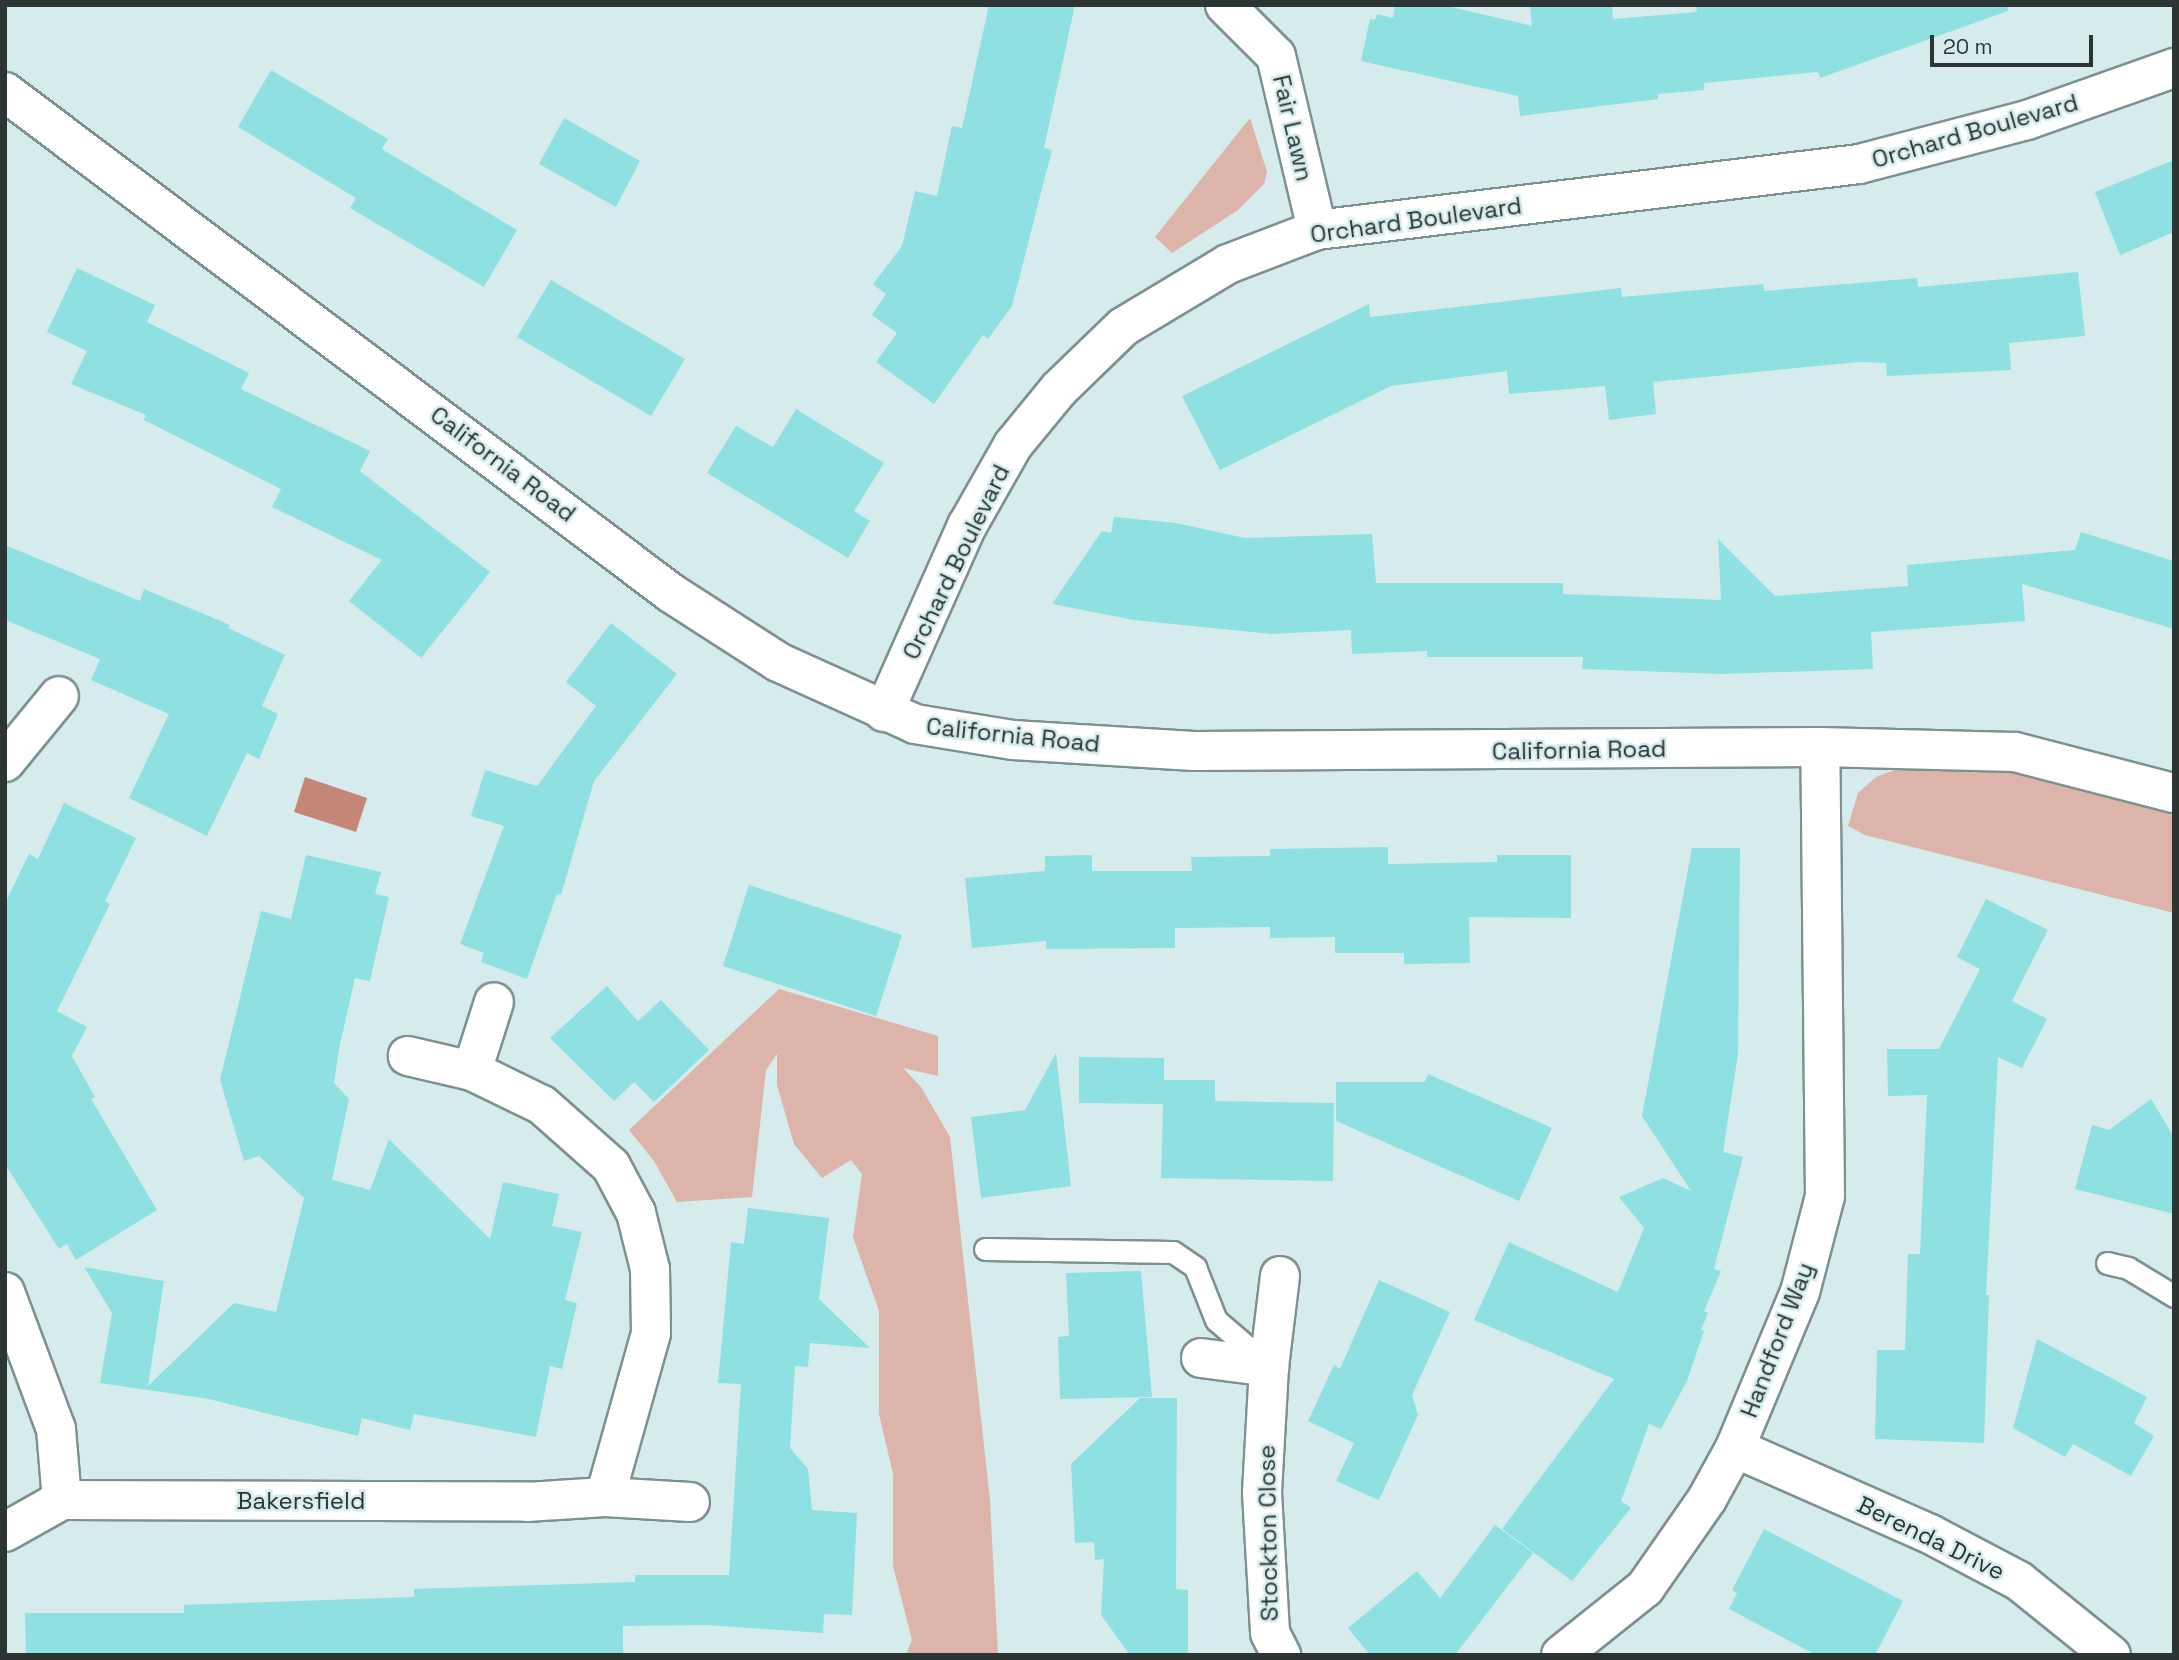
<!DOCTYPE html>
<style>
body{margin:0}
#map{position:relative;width:2179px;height:1660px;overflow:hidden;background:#d6ecec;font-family:"Space Grotesk",sans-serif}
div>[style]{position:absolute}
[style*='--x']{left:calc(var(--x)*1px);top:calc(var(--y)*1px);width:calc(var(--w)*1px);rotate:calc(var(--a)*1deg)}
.green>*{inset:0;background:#dcb4a9}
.water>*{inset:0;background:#c48777}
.building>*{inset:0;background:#8ee0e1}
.roads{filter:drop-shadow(2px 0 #7d9191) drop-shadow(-2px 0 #7d9191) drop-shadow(0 2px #7d9191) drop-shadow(0 -2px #7d9191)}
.service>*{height:21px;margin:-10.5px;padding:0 10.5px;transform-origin:10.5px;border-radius:10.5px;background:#fff}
.minor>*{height:38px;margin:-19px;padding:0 19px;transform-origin:19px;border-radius:19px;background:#fff}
.tertiary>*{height:38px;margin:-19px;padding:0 19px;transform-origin:19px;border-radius:19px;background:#fff}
span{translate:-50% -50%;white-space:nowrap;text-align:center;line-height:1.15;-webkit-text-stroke:5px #d6ecec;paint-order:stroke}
.street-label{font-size:24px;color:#2c3434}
.frame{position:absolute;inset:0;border:7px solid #2c3434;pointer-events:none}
.scale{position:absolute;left:1930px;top:35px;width:163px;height:32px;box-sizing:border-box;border:4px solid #2c3434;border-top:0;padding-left:9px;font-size:21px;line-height:24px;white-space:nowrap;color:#2c3434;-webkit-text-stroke:5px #d6ecec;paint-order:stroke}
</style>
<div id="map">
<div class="green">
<div style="clip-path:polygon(1250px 118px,1267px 172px,1264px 184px,1238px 210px,1172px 253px,1155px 237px)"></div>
<div style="clip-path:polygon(1910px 764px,2014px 773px,2143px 804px,2174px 816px,2174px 913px,1865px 835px,1848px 826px,1858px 793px,1876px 777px)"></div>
<div style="clip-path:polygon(779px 989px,938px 1036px,938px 1076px,903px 1068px,921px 1087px,950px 1137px,990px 1500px,998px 1655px,906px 1655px,912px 1640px,893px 1566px,893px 1474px,879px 1414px,879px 1311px,853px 1237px,862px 1174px,851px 1160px,822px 1178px,794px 1144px,777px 1085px,777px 1054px,766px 1070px,752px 1197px,677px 1202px,654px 1161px,629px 1130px)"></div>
</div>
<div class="water">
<div style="clip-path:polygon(305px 777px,367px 798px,356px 832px,294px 812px)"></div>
</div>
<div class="building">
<div style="clip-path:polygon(989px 5px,1075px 5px,1044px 148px,1052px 150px,1012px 306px,988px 339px,983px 335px,934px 404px,876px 362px,897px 333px,872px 315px,886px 294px,873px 284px,902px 246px,915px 191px,937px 196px,952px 126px,962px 128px)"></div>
<div style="clip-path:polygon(1395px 5px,1443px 5px,1532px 26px,1530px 5px,1612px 5px,1613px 19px,1697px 12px,1696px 5px,2007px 5px,2008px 11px,1820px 78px,1818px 72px,1704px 83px,1704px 90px,1658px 94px,1658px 99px,1520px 116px,1518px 96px,1361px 61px,1370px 19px,1375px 20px,1377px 14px,1393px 18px)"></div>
<div style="clip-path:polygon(271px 70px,388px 139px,382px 149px,517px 230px,484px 287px,350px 208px,356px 198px,238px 127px)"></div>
<div style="clip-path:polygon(564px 118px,640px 161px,616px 207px,539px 164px)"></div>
<div style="clip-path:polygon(2174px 160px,2174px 232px,2120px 255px,2095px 192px)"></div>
<div style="clip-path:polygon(77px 268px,155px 305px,147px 322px,249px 373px,241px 389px,370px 451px,360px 471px,490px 572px,421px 658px,349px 601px,382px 560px,272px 507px,281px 489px,144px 420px,146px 415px,71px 384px,87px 351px,47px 332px)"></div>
<div style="clip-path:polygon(2078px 272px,2085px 336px,2009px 343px,2011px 370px,1887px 376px,1886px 363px,1859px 362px,1653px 382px,1656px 414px,1609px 420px,1605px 386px,1509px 394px,1507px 371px,1391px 386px,1220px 470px,1182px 396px,1369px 304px,1370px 317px,1621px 288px,1622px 297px,1763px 284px,1764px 291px,1917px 278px,1918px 287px)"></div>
<div style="clip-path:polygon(551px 280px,685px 359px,651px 416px,517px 337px)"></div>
<div style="clip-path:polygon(796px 409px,884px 463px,854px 511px,870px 521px,848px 558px,707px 473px,736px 426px,773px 447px)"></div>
<div style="clip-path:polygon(1114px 517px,1176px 523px,1245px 538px,1372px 534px,1376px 583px,1563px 583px,1563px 594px,1721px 600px,1718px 539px,1775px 596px,1908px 586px,1907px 565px,2075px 550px,2081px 532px,2174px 561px,2174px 629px,2022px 584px,2025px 621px,1871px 632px,1873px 669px,1722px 674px,1582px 669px,1583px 657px,1427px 657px,1427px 651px,1352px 654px,1351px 630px,1271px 634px,1134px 620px,1052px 604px,1102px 531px,1111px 533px)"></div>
<div style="clip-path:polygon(5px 545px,140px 601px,144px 589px,230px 625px,228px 628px,285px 655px,262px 706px,278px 714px,259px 759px,247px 753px,207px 836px,129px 798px,169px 714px,91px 680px,100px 659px,5px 620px)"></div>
<div style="clip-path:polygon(611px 623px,677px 674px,594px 781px,561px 895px,557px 894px,527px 979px,481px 962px,484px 953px,460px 944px,504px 826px,471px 816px,485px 770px,537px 786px,596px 706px,566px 682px)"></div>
<div style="clip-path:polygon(64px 803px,136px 838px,105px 901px,110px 904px,57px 1011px,87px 1027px,72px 1056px,95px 1097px,91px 1099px,157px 1210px,76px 1260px,67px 1244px,59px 1249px,5px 1164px,5px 903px,29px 854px,38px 859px)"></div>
<div style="clip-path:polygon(1388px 847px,1388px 864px,1497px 862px,1497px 855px,1571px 855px,1571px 918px,1469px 917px,1470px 963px,1404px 964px,1404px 953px,1335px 953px,1335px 937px,1270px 938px,1270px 927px,1175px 928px,1175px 948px,1046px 949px,1046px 941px,972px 948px,965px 878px,1045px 871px,1045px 856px,1092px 855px,1092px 871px,1192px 871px,1191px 857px,1270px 856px,1270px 849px)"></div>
<div style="clip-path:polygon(1692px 848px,1740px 848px,1738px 1054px,1723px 1152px,1743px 1157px,1714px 1269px,1721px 1271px,1704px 1311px,1708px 1313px,1701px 1330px,1704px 1331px,1687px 1381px,1661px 1429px,1649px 1424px,1621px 1501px,1631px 1508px,1572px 1581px,1502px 1529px,1614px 1379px,1474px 1320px,1509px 1242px,1618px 1292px,1644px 1228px,1619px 1197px,1663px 1178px,1691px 1191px,1642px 1116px)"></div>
<div style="clip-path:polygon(306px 855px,381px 872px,375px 894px,389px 897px,370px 981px,355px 978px,339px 1049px,334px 1083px,349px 1099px,332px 1180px,370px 1190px,389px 1139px,490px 1239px,503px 1182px,559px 1194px,552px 1226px,582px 1232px,565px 1300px,577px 1303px,562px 1369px,550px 1366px,536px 1437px,414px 1414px,410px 1430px,362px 1418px,358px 1436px,209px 1399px,100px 1383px,112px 1313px,84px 1267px,164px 1281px,148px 1386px,234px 1303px,276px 1312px,304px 1198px,259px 1156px,244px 1161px,220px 1080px,261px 911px,291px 919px)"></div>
<div style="clip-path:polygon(749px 885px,902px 935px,876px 1016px,723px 966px)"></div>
<div style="clip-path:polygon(1986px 899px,2048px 930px,2012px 1001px,2047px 1019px,2022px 1068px,1998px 1057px,1986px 1295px,1989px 1295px,1984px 1443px,1875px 1439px,1877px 1350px,1905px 1350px,1908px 1254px,1920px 1254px,1927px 1095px,1888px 1096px,1887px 1049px,1939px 1049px,1980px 969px,1957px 957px)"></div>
<div style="clip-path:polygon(607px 986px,638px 1021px,661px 1000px,709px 1050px,654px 1102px,634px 1082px,614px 1101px,550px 1038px)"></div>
<div style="clip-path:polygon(1056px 1053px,1071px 1186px,981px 1198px,971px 1117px,1025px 1110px)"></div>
<div style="clip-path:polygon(1079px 1057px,1164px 1058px,1164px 1080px,1215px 1080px,1215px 1101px,1334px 1103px,1333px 1181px,1161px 1178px,1163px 1104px,1079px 1103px)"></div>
<div style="clip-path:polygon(1428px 1074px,1552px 1128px,1519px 1201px,1336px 1121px,1336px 1082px,1425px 1082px)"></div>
<div style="clip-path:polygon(2151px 1099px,2174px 1137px,2174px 1214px,2075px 1189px,2092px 1125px,2109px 1130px)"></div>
<div style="clip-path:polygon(748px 1208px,829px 1218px,819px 1299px,870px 1348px,810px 1343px,808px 1367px,795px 1366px,790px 1448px,808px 1469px,812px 1510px,857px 1513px,852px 1615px,824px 1614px,823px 1633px,706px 1625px,623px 1626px,623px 1655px,26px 1655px,25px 1613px,184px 1613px,184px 1605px,414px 1597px,414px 1589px,635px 1582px,635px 1575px,729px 1575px,741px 1384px,718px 1383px,731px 1242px,744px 1244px)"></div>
<div style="clip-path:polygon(1141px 1271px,1152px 1397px,1060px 1399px,1058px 1337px,1069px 1336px,1066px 1273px)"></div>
<div style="clip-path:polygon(1379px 1280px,1450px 1312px,1412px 1395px,1418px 1415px,1379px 1500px,1336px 1481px,1354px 1443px,1308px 1421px,1334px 1365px,1340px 1369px)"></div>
<div style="clip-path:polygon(2037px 1339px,2147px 1397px,2134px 1423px,2154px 1436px,2131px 1476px,2073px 1444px,2065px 1457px,2013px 1428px)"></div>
<div style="clip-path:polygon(1140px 1398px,1177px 1398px,1176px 1589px,1188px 1590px,1188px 1655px,1130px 1655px,1101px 1615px,1104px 1559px,1095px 1560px,1094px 1542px,1075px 1543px,1071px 1464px)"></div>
<div style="clip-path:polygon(1495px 1525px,1533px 1553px,1455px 1655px,1370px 1655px,1348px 1628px,1417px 1571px,1440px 1598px)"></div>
<div style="clip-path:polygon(1764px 1529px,1903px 1601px,1875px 1655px,1816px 1655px,1729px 1609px,1737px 1593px,1732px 1590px)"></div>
</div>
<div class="roads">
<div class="service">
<div style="--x:985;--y:1249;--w:188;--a:0.9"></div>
<div style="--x:1173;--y:1252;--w:27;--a:34"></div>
<div style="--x:1195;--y:1267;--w:57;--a:68.4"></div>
<div style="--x:1216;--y:1320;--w:66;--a:40.7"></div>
<div style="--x:2107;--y:1263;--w:22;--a:13"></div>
<div style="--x:2128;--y:1268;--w:54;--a:31.3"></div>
</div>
<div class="minor">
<div style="--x:1225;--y:5;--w:72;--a:45"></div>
<div style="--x:1276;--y:56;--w:179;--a:76.7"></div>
<div style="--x:884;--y:712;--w:204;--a:-66"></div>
<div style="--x:967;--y:526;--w:93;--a:-60.4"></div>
<div style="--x:1013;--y:445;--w:72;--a:-50.6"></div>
<div style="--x:1059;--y:389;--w:89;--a:-44.1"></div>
<div style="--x:1123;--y:327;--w:122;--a:-31"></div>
<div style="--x:1228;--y:264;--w:95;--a:-20.9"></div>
<div style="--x:1317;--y:230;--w:546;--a:-6.94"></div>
<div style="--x:1859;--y:164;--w:174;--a:-14.7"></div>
<div style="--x:2027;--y:120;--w:156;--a:-19.5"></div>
<div style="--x:5;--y:762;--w:85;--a:-50.7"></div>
<div style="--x:472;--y:1071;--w:72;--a:-72.3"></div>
<div style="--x:1280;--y:1276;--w:92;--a:96.9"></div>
<div style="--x:1269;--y:1367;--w:126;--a:93.2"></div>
<div style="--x:1262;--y:1493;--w:140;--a:86.7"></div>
<div style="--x:1270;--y:1633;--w:25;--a:63"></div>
<div style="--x:5;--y:1292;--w:146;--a:69.6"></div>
<div style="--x:56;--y:1429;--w:71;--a:85.2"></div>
<div style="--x:1201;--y:1358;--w:69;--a:7.5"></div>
<div style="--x:1735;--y:1448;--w:213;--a:23.8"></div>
<div style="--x:1930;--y:1534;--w:101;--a:27.8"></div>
<div style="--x:2019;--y:1581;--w:118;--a:38.8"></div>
<div style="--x:605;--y:1497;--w:85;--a:3.4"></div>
<div style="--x:5;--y:1532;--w:65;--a:-29.3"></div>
<div style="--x:62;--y:1500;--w:465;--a:0.2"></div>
<div style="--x:527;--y:1502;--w:78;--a:-3.7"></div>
<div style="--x:605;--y:1497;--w:170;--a:-74.3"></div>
<div style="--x:651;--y:1333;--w:64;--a:-90.9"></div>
<div style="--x:650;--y:1269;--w:58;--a:-104"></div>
<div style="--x:636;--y:1213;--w:53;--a:-118"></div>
<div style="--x:611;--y:1166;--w:92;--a:-138.5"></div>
<div style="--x:542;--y:1105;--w:78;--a:-154.1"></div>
<div style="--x:472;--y:1071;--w:66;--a:-166.8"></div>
<div style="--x:1561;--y:1655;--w:107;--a:-38.6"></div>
<div style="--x:1645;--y:1588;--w:108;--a:-55.1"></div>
<div style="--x:1707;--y:1499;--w:58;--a:-61.2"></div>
<div style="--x:1735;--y:1448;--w:169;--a:-67.4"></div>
<div style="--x:1800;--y:1292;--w:99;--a:-75.4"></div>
<div style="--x:1825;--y:1196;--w:449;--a:-90.6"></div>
</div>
<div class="tertiary">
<div style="--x:5;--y:92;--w:833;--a:36.95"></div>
<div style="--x:671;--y:593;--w:127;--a:32.8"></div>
<div style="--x:778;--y:662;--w:150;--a:24.3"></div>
<div style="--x:915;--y:724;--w:99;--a:9.3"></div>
<div style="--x:1013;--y:740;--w:181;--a:3.5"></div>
<div style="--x:1194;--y:751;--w:626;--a:-0.37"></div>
<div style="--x:1820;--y:747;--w:195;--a:1.5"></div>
<div style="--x:2015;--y:752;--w:164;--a:14.5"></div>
</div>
</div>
<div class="street-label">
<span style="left:1293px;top:128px;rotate:77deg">Fair Lawn</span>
<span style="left:1975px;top:131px;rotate:-16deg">Orchard Boulevard</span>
<span style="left:1416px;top:220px;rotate:-8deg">Orchard Boulevard</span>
<span style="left:503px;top:464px;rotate:37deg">California Road</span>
<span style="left:956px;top:562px;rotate:-64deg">Orchard Boulevard</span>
<span style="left:1013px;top:735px;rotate:6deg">California Road</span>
<span style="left:1579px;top:750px;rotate:-1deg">California Road</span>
<span style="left:1777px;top:1340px;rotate:-69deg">Handford Way</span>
<span style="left:301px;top:1501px">Bakersfield</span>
<span style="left:1268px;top:1533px;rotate:-91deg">Stockton Close</span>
<span style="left:1931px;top:1538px;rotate:26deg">Berenda Drive</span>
</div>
<div class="frame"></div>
<div class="scale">20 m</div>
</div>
